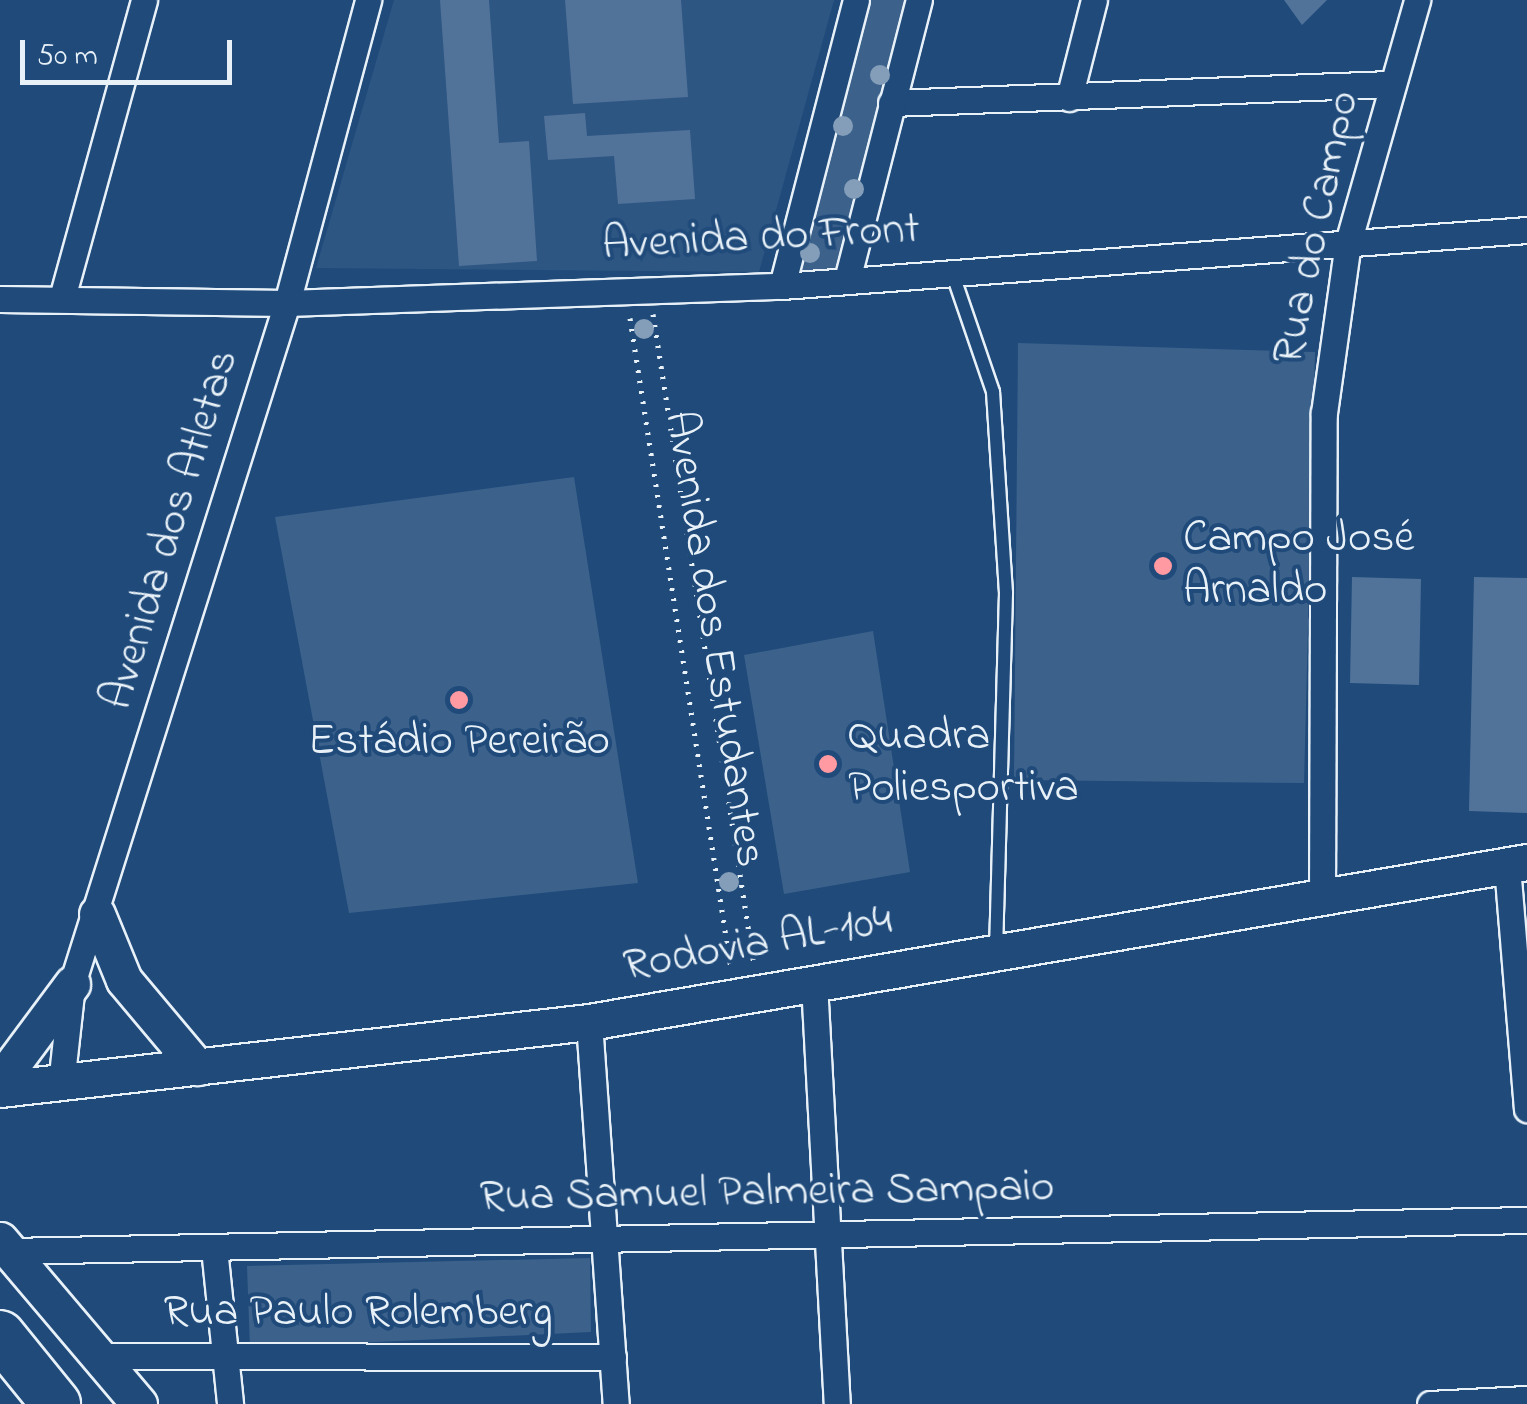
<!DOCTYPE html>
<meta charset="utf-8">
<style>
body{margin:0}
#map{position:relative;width:1527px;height:1404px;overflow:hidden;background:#1f4a7a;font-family:"Indie Flower",sans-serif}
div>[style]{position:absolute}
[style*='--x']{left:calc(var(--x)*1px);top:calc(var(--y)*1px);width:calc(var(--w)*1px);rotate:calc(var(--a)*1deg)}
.built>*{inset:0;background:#2e5683}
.green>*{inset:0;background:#3c628c}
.building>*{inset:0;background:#517399}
.path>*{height:5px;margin-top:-2.5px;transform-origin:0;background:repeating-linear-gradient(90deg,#e8f1f8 0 2.5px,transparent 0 10.5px)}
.roads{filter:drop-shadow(2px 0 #e8f1f8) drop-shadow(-2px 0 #e8f1f8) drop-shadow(0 2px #e8f1f8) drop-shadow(0 -2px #e8f1f8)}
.lane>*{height:12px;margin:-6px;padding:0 6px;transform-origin:6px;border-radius:6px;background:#1f4a7a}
.street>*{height:25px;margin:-12.5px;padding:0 12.5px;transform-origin:12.5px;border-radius:12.5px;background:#1f4a7a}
.secondary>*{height:35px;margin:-17.5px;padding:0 17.5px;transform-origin:17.5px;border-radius:17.5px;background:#1f4a7a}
.highway>*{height:48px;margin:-24px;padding:0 24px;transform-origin:24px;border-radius:24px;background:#1f4a7a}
.trees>*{width:20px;height:20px;margin:-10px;border-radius:50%;background:#849eb9}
.dots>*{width:28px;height:28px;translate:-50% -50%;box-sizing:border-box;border:5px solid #1f4a7a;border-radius:50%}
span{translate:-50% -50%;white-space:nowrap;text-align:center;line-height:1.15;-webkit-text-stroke:8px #1f4a7a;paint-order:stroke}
.street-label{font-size:45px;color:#e8f1f8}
.poi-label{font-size:45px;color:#e8f1f8}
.left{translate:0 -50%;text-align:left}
.scale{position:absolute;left:20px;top:40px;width:212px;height:45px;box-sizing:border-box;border:5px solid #e8f1f8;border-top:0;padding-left:12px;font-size:30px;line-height:35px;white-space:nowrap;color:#e8f1f8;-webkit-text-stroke:8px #1f4a7a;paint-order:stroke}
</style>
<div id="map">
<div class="built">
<div style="clip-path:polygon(394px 0,834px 0,759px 272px,316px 268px)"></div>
</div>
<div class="green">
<div style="clip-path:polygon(862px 0,917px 0,845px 277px,788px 282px)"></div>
<div style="clip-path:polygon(1018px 343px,1315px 352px,1304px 783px,1014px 780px)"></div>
<div style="clip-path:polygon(574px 477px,638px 883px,349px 913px,275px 517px)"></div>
<div style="clip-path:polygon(873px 631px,910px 872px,784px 894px,744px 655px)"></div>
<div style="clip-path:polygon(590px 1258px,591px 1332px,250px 1348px,247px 1266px)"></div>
</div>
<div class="building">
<div style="clip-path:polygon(440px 0,489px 0,499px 143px,529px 141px,537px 261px,459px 266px)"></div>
<div style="clip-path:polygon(565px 0,681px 0,688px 97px,573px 104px)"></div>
<div style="clip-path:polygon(1284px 0,1327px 0,1302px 25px)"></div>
<div style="clip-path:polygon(585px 113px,587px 136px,690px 130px,695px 199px,618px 204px,614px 156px,548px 160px,544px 116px)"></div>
<div style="clip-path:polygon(1352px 577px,1421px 579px,1419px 685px,1350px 683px)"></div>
<div style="clip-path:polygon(1474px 577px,1527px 578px,1527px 813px,1469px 811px)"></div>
</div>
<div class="path">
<div style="--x:653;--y:314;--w:659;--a:81.18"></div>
<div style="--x:630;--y:318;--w:659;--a:81.18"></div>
</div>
<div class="roads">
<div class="lane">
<div style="--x:952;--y:272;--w:127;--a:71.1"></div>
<div style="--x:993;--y:392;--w:201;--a:86.3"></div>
<div style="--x:1006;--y:593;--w:357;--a:91.6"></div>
</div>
<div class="street">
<div style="--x:1069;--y:98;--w:101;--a:-75.7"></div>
<div style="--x:891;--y:103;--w:500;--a:-2.18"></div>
<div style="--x:848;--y:276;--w:285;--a:-75.6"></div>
<div style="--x:782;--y:286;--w:295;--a:-75.5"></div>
<div style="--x:62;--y:298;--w:309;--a:-74.6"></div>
<div style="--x:0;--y:299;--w:287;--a:0.8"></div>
<div style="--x:287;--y:303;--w:495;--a:-2"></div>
<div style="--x:782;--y:286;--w:747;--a:-4.3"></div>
<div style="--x:1507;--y:866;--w:244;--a:85.3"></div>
<div style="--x:1322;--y:897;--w:484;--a:-89.8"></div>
<div style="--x:1324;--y:413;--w:172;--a:-82"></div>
<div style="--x:1348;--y:243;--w:253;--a:-74.1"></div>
<div style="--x:814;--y:983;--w:422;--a:86.9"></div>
<div style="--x:589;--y:1022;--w:383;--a:86"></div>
<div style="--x:61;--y:1084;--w:101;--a:-83.7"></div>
<div style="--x:72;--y:984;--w:714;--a:-72.48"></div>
<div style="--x:287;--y:303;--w:314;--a:-75"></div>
<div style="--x:214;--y:1248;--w:157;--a:84.1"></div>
<div style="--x:9;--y:1251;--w:1518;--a:-1.17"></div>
<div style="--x:102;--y:1356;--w:511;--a:0.11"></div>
<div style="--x:1430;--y:1404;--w:97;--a:-3"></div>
</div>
<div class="secondary">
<div style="--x:97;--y:914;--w:71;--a:67.8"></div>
<div style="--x:124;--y:980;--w:114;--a:50"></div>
<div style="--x:0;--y:1081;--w:121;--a:-53.4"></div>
<div style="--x:0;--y:1089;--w:593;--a:-6.49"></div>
<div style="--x:589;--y:1022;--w:952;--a:-9.68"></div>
<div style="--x:0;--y:1240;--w:215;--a:49.7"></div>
</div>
<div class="highway">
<div style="--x:0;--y:1335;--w:89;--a:50.9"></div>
</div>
</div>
<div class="trees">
<div style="left:880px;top:75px"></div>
<div style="left:843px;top:126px"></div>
<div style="left:854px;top:189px"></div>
<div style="left:810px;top:253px"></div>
<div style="left:644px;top:329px"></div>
<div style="left:729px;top:882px"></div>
</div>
<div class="dots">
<div style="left:1163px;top:566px;background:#ff9aa2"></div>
<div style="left:459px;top:700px;background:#ff9aa2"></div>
<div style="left:828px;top:764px;background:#ff9aa2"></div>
</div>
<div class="street-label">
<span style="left:1318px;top:228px;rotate:-78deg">Rua do Campo</span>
<span style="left:761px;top:239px;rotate:-3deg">Avenida do Front</span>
<span style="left:172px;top:530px;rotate:-73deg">Avenida dos Atletas</span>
<span style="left:713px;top:639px;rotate:81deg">Avenida dos Estudantes</span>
<span style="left:758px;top:945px;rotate:-10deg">Rodovia AL-104</span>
<span style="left:767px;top:1194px;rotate:-1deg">Rua Samuel Palmeira Sampaio</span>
<span style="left:358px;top:1314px">Rua Paulo Rolemberg</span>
</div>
<div class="poi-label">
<span class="left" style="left:1183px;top:566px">Campo José<br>Arnaldo</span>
<span class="left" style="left:848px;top:764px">Quadra<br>Poliesportiva</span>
<span style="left:459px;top:743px">Estádio Pereirão</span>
</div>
<div class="scale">50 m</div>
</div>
